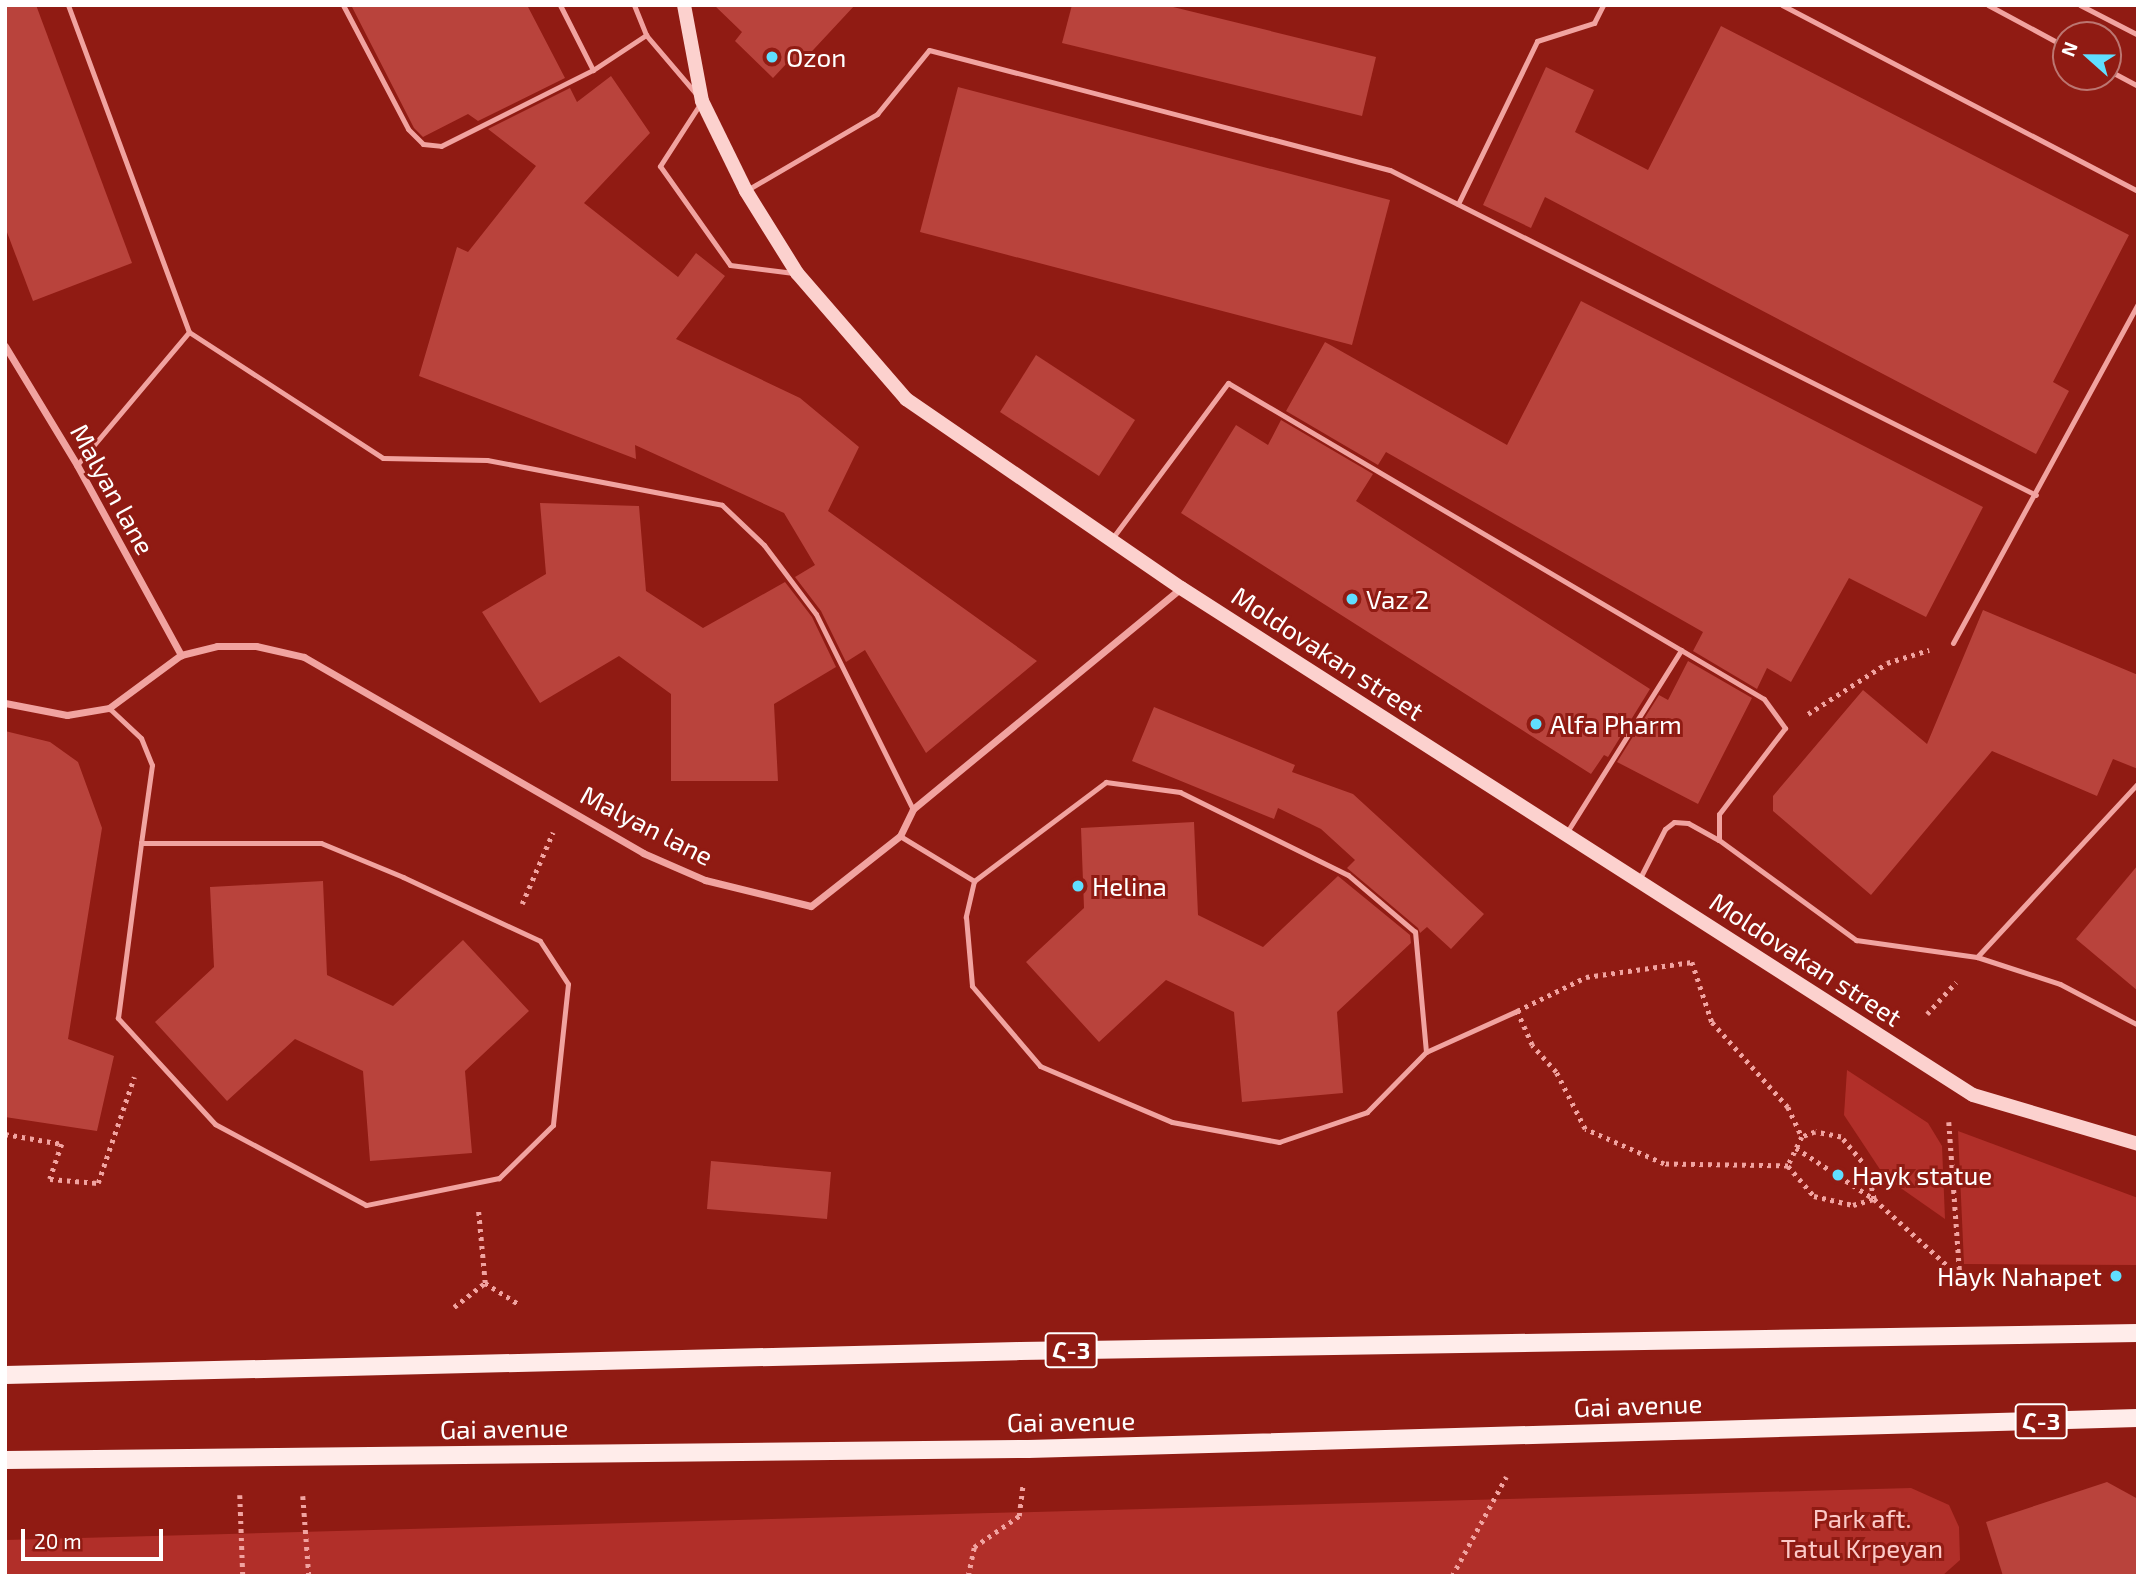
<!DOCTYPE html>
<meta charset="utf-8">
<style>
body{margin:0}
#map{position:relative;width:2143px;height:1581px;overflow:hidden;background:#901b13;font-family:"Exo 2","Noto Sans Armenian",sans-serif}
div>[style]{position:absolute}
[style*='--x']{left:calc(var(--x)*1px);top:calc(var(--y)*1px);width:calc(var(--w)*1px);rotate:calc(var(--a)*1deg)}
.green>*{inset:0;background:#b12f29}
.building>*{inset:0;background:#b9433c}
.path>*{height:4.5px;margin-top:-2.25px;transform-origin:0;background:repeating-linear-gradient(90deg,#f1a3a0 0 3.5px,transparent 0 8.5px)}
.lane>*{height:5px;margin:-2.5px;padding:0 2.5px;transform-origin:2.5px;border-radius:2.5px;background:#f1a3a0}
.street>*{height:7px;margin:-3.5px;padding:0 3.5px;transform-origin:3.5px;border-radius:3.5px;background:#f1a3a0}
.secondary>*{height:14px;margin:-7px;padding:0 7px;transform-origin:7px;border-radius:7px;background:#fcd1ce}
.primary>*{height:18px;margin:-9px;padding:0 9px;transform-origin:9px;border-radius:9px;background:#ffecea}
.dots>*{width:19px;height:19px;translate:-50% -50%;box-sizing:border-box;border:4px solid #901b13;border-radius:50%}
span{translate:-50% -50%;white-space:nowrap;text-align:center;line-height:1.15;-webkit-text-stroke:6px #901b13;paint-order:stroke}
.shield-label span{padding:2px 5px;background:#901b13;border:2px solid;border-radius:5px;-webkit-text-stroke-width:0}
.shield-label{font-size:24px;color:#fff;font-weight:700}
.poi-label{font-size:26px;color:#fff}
.left{translate:0 -50%;text-align:left}
.right{translate:-100% -50%;text-align:right}
.street-label{font-size:26px;color:#fff}
.park-label{font-size:26px;color:#fcc9c7}
.frame{position:absolute;inset:0;border:7px solid #fff;pointer-events:none}
.north{position:absolute;left:2052px;top:21px;width:70px;height:70px;box-sizing:border-box;background:#901b13;border:2px solid #bc7671;border-radius:50%;rotate:291deg;font-size:19px;font-weight:700;line-height:28px;text-align:center;color:#fff}
.north::after{content:'';display:block;margin:auto;width:24px;height:32px;background:#60deff;clip-path:polygon(50% 0,100% 100%,50% 72%,0 100%)}
.scale{position:absolute;left:21px;top:1529px;width:142px;height:32px;box-sizing:border-box;border:4px solid #fff;border-top:0;padding-left:9px;font-size:21px;line-height:24px;white-space:nowrap;color:#fff;-webkit-text-stroke:5px #901b13;paint-order:stroke}
</style>
<div id="map">
<div class="green">
<div style="clip-path:polygon(1847px 1070px,1928px 1123px,1942px 1146px,1945px 1219px,1885px 1177px,1844px 1115px)"></div>
<div style="clip-path:polygon(1958px 1131px,2138px 1198px,2138px 1265px,1964px 1264px)"></div>
<div style="clip-path:polygon(1911px 1488px,1949px 1505px,1959px 1527px,1960px 1560px,1942px 1576px,5px 1576px,5px 1540px)"></div>
</div>
<div class="building">
<div style="clip-path:polygon(5px 5px,36px 5px,132px 263px,33px 301px,5px 227px)"></div>
<div style="clip-path:polygon(351px 5px,527px 5px,565px 78px,478px 121px,468px 114px,423px 137px,414px 128px)"></div>
<div style="clip-path:polygon(714px 5px,855px 5px,801px 63px,788px 62px,773px 78px,735px 41px,742px 32px)"></div>
<div style="clip-path:polygon(1072px 5px,1165px 5px,1376px 57px,1362px 116px,1062px 43px)"></div>
<div style="clip-path:polygon(1721px 26px,2129px 235px,2053px 382px,2069px 391px,2036px 454px,1545px 197px,1531px 228px,1483px 205px,1546px 67px,1594px 90px,1575px 132px,1648px 170px)"></div>
<div style="clip-path:polygon(611px 76px,650px 133px,584px 203px,678px 277px,696px 253px,725px 276px,676px 339px,800px 398px,859px 447px,828px 511px,1037px 661px,926px 753px,865px 650px,846px 662px,821px 611px,795px 577px,815px 565px,784px 513px,635px 445px,636px 459px,419px 376px,457px 247px,468px 252px,536px 166px,488px 129px,570px 88px,577px 102px)"></div>
<div style="clip-path:polygon(958px 87px,1390px 200px,1352px 345px,920px 232px)"></div>
<div style="clip-path:polygon(1581px 301px,1983px 507px,1926px 617px,1849px 578px,1791px 682px,1767px 668px,1757px 689px,1693px 651px,1703px 632px,1386px 452px,1378px 465px,1286px 411px,1325px 342px,1507px 445px)"></div>
<div style="clip-path:polygon(1036px 355px,1135px 420px,1099px 476px,1000px 412px)"></div>
<div style="clip-path:polygon(1281px 420px,1373px 474px,1356px 501px,1650px 689px,1608px 757px,1604px 755px,1591px 774px,1181px 513px,1236px 425px,1268px 445px)"></div>
<div style="clip-path:polygon(540px 503px,639px 506px,646px 591px,703px 628px,785px 582px,812px 617px,836px 667px,774px 704px,778px 781px,671px 781px,671px 694px,619px 656px,540px 703px,482px 612px,546px 574px)"></div>
<div style="clip-path:polygon(1983px 610px,2138px 675px,2138px 769px,2113px 759px,2097px 796px,1992px 751px,1871px 895px,1773px 811px,1773px 796px,1863px 690px,1927px 744px)"></div>
<div style="clip-path:polygon(1688px 661px,1752px 698px,1698px 804px,1617px 762px,1659px 695px,1668px 700px)"></div>
<div style="clip-path:polygon(1154px 707px,1295px 765px,1292px 772px,1353px 794px,1484px 914px,1451px 949px,1427px 927px,1420px 933px,1418px 928px,1347px 868px,1355px 860px,1321px 829px,1278px 808px,1274px 819px,1132px 761px)"></div>
<div style="clip-path:polygon(5px 731px,50px 742px,78px 762px,102px 828px,68px 1039px,114px 1056px,97px 1131px,5px 1117px)"></div>
<div style="clip-path:polygon(1194px 822px,1198px 915px,1263px 947px,1338px 876px,1410px 935px,1411px 943px,1337px 1012px,1343px 1093px,1242px 1102px,1234px 1012px,1166px 980px,1099px 1042px,1026px 962px,1084px 908px,1081px 828px)"></div>
<div style="clip-path:polygon(2138px 865px,2138px 991px,2076px 939px)"></div>
<div style="clip-path:polygon(323px 881px,327px 975px,393px 1006px,463px 940px,529px 1011px,465px 1071px,472px 1153px,370px 1161px,363px 1071px,295px 1039px,227px 1101px,155px 1022px,214px 967px,210px 887px)"></div>
<div style="clip-path:polygon(711px 1161px,831px 1172px,827px 1219px,707px 1209px)"></div>
<div style="clip-path:polygon(2107px 1482px,2138px 1499px,2138px 1576px,2003px 1576px,1986px 1522px)"></div>
</div>
<div class="path">
<div style="--x:1808;--y:714;--w:94;--a:-32.8"></div>
<div style="--x:1887;--y:663;--w:44;--a:-17.2"></div>
<div style="--x:522;--y:904;--w:78;--a:-66.7"></div>
<div style="--x:1692;--y:962;--w:63;--a:71.6"></div>
<div style="--x:1712;--y:1022;--w:114;--a:48.2"></div>
<div style="--x:1788;--y:1107;--w:33;--a:65"></div>
<div style="--x:1802;--y:1137;--w:32;--a:116"></div>
<div style="--x:1788;--y:1166;--w:124;--a:-179.1"></div>
<div style="--x:1664;--y:1164;--w:86;--a:-156.1"></div>
<div style="--x:1585;--y:1129;--w:64;--a:-117"></div>
<div style="--x:1556;--y:1072;--w:36;--a:-132"></div>
<div style="--x:1532;--y:1045;--w:37;--a:-114"></div>
<div style="--x:1517;--y:1011;--w:77;--a:-26.2"></div>
<div style="--x:1586;--y:977;--w:107;--a:-8.1"></div>
<div style="--x:1927;--y:1014;--w:43;--a:-47.8"></div>
<div style="--x:1949;--y:1122;--w:154;--a:85.9"></div>
<div style="--x:5;--y:1134;--w:58;--a:10"></div>
<div style="--x:62;--y:1144;--w:37;--a:109"></div>
<div style="--x:50;--y:1179;--w:48;--a:4.8"></div>
<div style="--x:98;--y:1183;--w:112;--a:-71.2"></div>
<div style="--x:1796;--y:1148;--w:93;--a:33.2"></div>
<div style="--x:1874;--y:1199;--w:116;--a:42.2"></div>
<div style="--x:1788;--y:1166;--w:40;--a:49"></div>
<div style="--x:1814;--y:1196;--w:40;--a:13"></div>
<div style="--x:1853;--y:1205;--w:22;--a:-16"></div>
<div style="--x:1874;--y:1199;--w:32;--a:-103"></div>
<div style="--x:1867;--y:1168;--w:40;--a:-130"></div>
<div style="--x:1841;--y:1137;--w:26;--a:-169"></div>
<div style="--x:1815;--y:1132;--w:14;--a:159"></div>
<div style="--x:485;--y:1283;--w:39;--a:32"></div>
<div style="--x:454;--y:1307;--w:39;--a:-38"></div>
<div style="--x:485;--y:1283;--w:75;--a:-95.3"></div>
<div style="--x:240;--y:1495;--w:81;--a:87.9"></div>
<div style="--x:303;--y:1496;--w:80;--a:85.7"></div>
<div style="--x:968;--y:1576;--w:30;--a:-78"></div>
<div style="--x:974;--y:1547;--w:55;--a:-34.6"></div>
<div style="--x:1019;--y:1516;--w:32;--a:-83"></div>
<div style="--x:1452;--y:1576;--w:113;--a:-61.4"></div>
</div>
<div class="lane">
<div style="--x:68;--y:5;--w:349;--a:69.7"></div>
<div style="--x:189;--y:332;--w:231;--a:33"></div>
<div style="--x:383;--y:458;--w:104;--a:1.1"></div>
<div style="--x:487;--y:460;--w:239;--a:10.8"></div>
<div style="--x:722;--y:505;--w:58;--a:43.6"></div>
<div style="--x:764;--y:545;--w:86;--a:53"></div>
<div style="--x:816;--y:614;--w:218;--a:63.6"></div>
<div style="--x:343;--y:5;--w:140;--a:62.3"></div>
<div style="--x:408;--y:129;--w:21;--a:45"></div>
<div style="--x:423;--y:144;--w:18;--a:6"></div>
<div style="--x:441;--y:146;--w:170;--a:-26.6"></div>
<div style="--x:593;--y:70;--w:64;--a:-33.4"></div>
<div style="--x:560;--y:5;--w:73;--a:63.1"></div>
<div style="--x:634;--y:5;--w:32;--a:68"></div>
<div style="--x:646;--y:35;--w:80;--a:49.6"></div>
<div style="--x:1782;--y:5;--w:402;--a:27.6"></div>
<div style="--x:1988;--y:5;--w:89;--a:28.3"></div>
<div style="--x:2080;--y:5;--w:65;--a:27.3"></div>
<div style="--x:2108;--y:70;--w:34;--a:28"></div>
<div style="--x:700;--y:104;--w:74;--a:122.8"></div>
<div style="--x:660;--y:166;--w:121;--a:54.7"></div>
<div style="--x:730;--y:265;--w:64;--a:7.1"></div>
<div style="--x:747;--y:190;--w:151;--a:-30.3"></div>
<div style="--x:877;--y:114;--w:82;--a:-50.9"></div>
<div style="--x:929;--y:50;--w:476;--a:14.6"></div>
<div style="--x:1390;--y:170;--w:723;--a:26.71"></div>
<div style="--x:1458;--y:204;--w:181;--a:-64.1"></div>
<div style="--x:1537;--y:41;--w:60;--a:-17.5"></div>
<div style="--x:1594;--y:23;--w:20;--a:-63"></div>
<div style="--x:77;--y:465;--w:174;--a:-49.9"></div>
<div style="--x:1111;--y:540;--w:196;--a:-53.3"></div>
<div style="--x:1228;--y:383;--w:622;--a:30.52"></div>
<div style="--x:1764;--y:699;--w:36;--a:54"></div>
<div style="--x:1785;--y:728;--w:108;--a:127.5"></div>
<div style="--x:1719;--y:814;--w:26;--a:90"></div>
<div style="--x:1719;--y:840;--w:170;--a:36.1"></div>
<div style="--x:1856;--y:940;--w:122;--a:8"></div>
<div style="--x:1977;--y:957;--w:87;--a:18"></div>
<div style="--x:2060;--y:984;--w:88;--a:27.7"></div>
<div style="--x:1953;--y:643;--w:387;--a:-61.4"></div>
<div style="--x:109;--y:708;--w:44;--a:43.2"></div>
<div style="--x:141;--y:738;--w:29;--a:68"></div>
<div style="--x:152;--y:765;--w:79;--a:98"></div>
<div style="--x:141;--y:843;--w:180;--a:0"></div>
<div style="--x:321;--y:843;--w:89;--a:22.5"></div>
<div style="--x:403;--y:877;--w:151;--a:25"></div>
<div style="--x:540;--y:941;--w:51;--a:56.9"></div>
<div style="--x:568;--y:984;--w:142;--a:96.1"></div>
<div style="--x:553;--y:1125;--w:76;--a:135.5"></div>
<div style="--x:499;--y:1178;--w:136;--a:168.5"></div>
<div style="--x:366;--y:1205;--w:171;--a:-151.8"></div>
<div style="--x:215;--y:1124;--w:144;--a:-132.5"></div>
<div style="--x:118;--y:1018;--w:177;--a:-82.5"></div>
<div style="--x:1567;--y:832;--w:215;--a:-57.9"></div>
<div style="--x:900;--y:836;--w:87;--a:31.3"></div>
<div style="--x:1640;--y:878;--w:55;--a:-63"></div>
<div style="--x:1665;--y:829;--w:11;--a:-38"></div>
<div style="--x:1674;--y:822;--w:14;--a:4"></div>
<div style="--x:1688;--y:823;--w:35;--a:29"></div>
<div style="--x:1977;--y:957;--w:237;--a:-47.2"></div>
<div style="--x:1426;--y:1052;--w:121;--a:-95.2"></div>
<div style="--x:1415;--y:932;--w:88;--a:-139.6"></div>
<div style="--x:1348;--y:875;--w:187;--a:-153.7"></div>
<div style="--x:1180;--y:792;--w:75;--a:-172.3"></div>
<div style="--x:1106;--y:782;--w:165;--a:143.1"></div>
<div style="--x:974;--y:881;--w:37;--a:103"></div>
<div style="--x:966;--y:917;--w:69;--a:85"></div>
<div style="--x:972;--y:986;--w:105;--a:49.6"></div>
<div style="--x:1040;--y:1066;--w:143;--a:23"></div>
<div style="--x:1172;--y:1122;--w:109;--a:10.6"></div>
<div style="--x:1279;--y:1142;--w:93;--a:-18.8"></div>
<div style="--x:1367;--y:1112;--w:84;--a:-45.5"></div>
<div style="--x:1426;--y:1052;--w:100;--a:-24.3"></div>
</div>
<div class="street">
<div style="--x:5;--y:346;--w:139;--a:58.8"></div>
<div style="--x:77;--y:465;--w:217;--a:61.3"></div>
<div style="--x:5;--y:703;--w:63;--a:11"></div>
<div style="--x:67;--y:715;--w:43;--a:-9.5"></div>
<div style="--x:109;--y:708;--w:89;--a:-36.4"></div>
<div style="--x:181;--y:655;--w:37;--a:-14"></div>
<div style="--x:217;--y:646;--w:39;--a:0"></div>
<div style="--x:256;--y:646;--w:49;--a:12.9"></div>
<div style="--x:304;--y:657;--w:392;--a:30"></div>
<div style="--x:643;--y:853;--w:68;--a:23.5"></div>
<div style="--x:705;--y:880;--w:109;--a:13.8"></div>
<div style="--x:811;--y:906;--w:113;--a:-38.2"></div>
<div style="--x:900;--y:836;--w:30;--a:-64"></div>
<div style="--x:913;--y:809;--w:347;--a:-39.5"></div>
</div>
<div class="secondary">
<div style="--x:684;--y:5;--w:98;--a:79.4"></div>
<div style="--x:702;--y:101;--w:100;--a:63.9"></div>
<div style="--x:746;--y:191;--w:97;--a:58.1"></div>
<div style="--x:797;--y:273;--w:167;--a:49.1"></div>
<div style="--x:906;--y:399;--w:334;--a:34.5"></div>
<div style="--x:1181;--y:588;--w:940;--a:32.63"></div>
<div style="--x:1973;--y:1095;--w:172;--a:16.5"></div>
</div>
<div class="primary">
<div style="--x:5;--y:1375;--w:1015;--a:-1.35"></div>
<div style="--x:1020;--y:1351;--w:1118;--a:-0.92"></div>
<div style="--x:5;--y:1460;--w:1023;--a:-0.62"></div>
<div style="--x:1028;--y:1449;--w:1110;--a:-1.6"></div>
</div>
<div class="dots">
<div style="left:772px;top:57px;background:#60deff"></div>
<div style="left:1352px;top:599px;background:#60deff"></div>
<div style="left:1536px;top:724px;background:#60deff"></div>
<div style="left:1078px;top:886px;background:#60deff"></div>
<div style="left:1838px;top:1175px;background:#60deff"></div>
<div style="left:2116px;top:1276px;background:#60deff"></div>
</div>
<div class="shield-label">
<span style="left:1071px;top:1350px">Հ-3</span>
<span style="left:2041px;top:1421px">Հ-3</span>
</div>
<div class="poi-label">
<span class="left" style="left:786px;top:57px">Ozon</span>
<span class="left" style="left:1366px;top:599px">Vaz 2</span>
<span class="left" style="left:1550px;top:724px">Alfa Pharm</span>
<span class="left" style="left:1092px;top:886px">Helina</span>
<span class="left" style="left:1852px;top:1175px">Hayk statue</span>
<span class="right" style="left:2102px;top:1276px">Hayk Nahapet</span>
</div>
<div class="street-label">
<span style="left:113px;top:489px;rotate:61deg">Malyan lane</span>
<span style="left:1328px;top:653px;rotate:33deg">Moldovakan street</span>
<span style="left:647px;top:825px;rotate:27deg">Malyan lane</span>
<span style="left:1806px;top:959px;rotate:33deg">Moldovakan street</span>
<span style="left:1638px;top:1405px;rotate:-2deg">Gai avenue</span>
<span style="left:1071px;top:1421px;rotate:-1deg">Gai avenue</span>
<span style="left:504px;top:1428px;rotate:-1deg">Gai avenue</span>
</div>
<div class="park-label">
<span style="left:1862px;top:1533px">Park aft.<br>Tatul Krpeyan</span>
</div>
<div class="frame"></div>
<div class="north">N</div>
<div class="scale">20 m</div>
</div>
